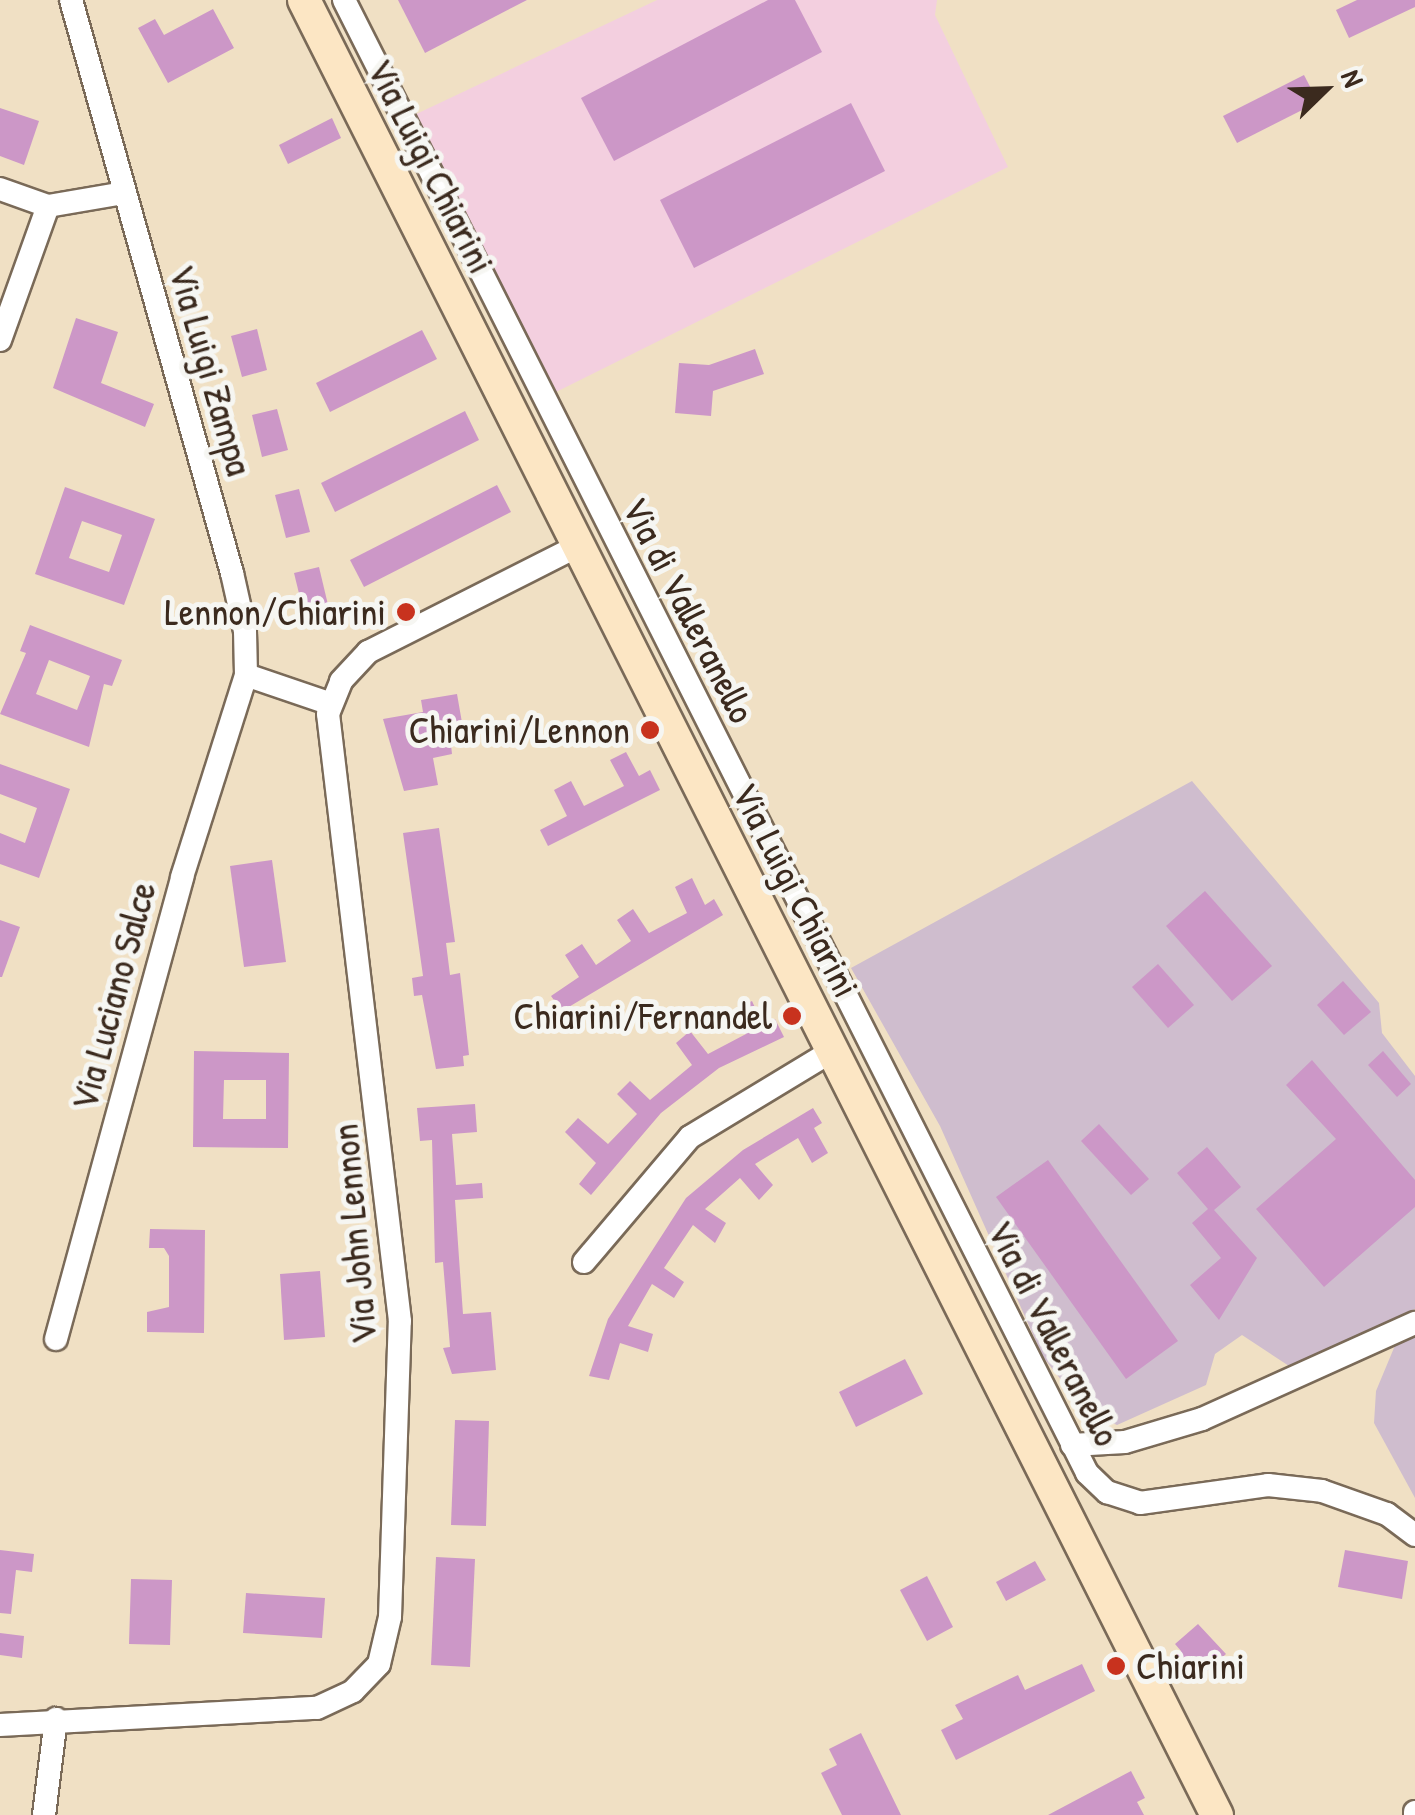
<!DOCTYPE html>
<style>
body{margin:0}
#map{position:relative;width:1415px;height:1815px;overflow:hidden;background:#f0e0c4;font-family:"Patrick Hand",sans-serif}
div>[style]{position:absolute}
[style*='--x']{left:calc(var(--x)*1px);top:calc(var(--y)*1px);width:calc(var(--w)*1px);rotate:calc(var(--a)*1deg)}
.built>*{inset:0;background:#f3cfdf}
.industrial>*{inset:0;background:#cfbdce}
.building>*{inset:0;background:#cc97c7}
.roads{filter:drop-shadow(2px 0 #7a6a58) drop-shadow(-2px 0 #7a6a58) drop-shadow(0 2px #7a6a58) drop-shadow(0 -2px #7a6a58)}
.street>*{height:22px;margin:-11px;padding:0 11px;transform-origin:11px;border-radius:11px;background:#fff}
.secondary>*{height:32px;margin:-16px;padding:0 16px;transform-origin:16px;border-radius:16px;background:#fce6c4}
.dots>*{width:28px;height:28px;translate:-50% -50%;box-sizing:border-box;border:5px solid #f6f6f2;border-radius:50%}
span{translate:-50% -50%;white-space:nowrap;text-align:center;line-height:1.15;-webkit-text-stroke:10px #f6f6f2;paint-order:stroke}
.street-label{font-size:38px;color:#3b2a1e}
.poi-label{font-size:38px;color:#3b2a1e}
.right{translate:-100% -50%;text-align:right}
.left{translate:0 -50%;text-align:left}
.north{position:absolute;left:1275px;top:40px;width:100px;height:100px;-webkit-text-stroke:8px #f6f6f2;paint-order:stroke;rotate:67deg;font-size:28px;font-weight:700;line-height:40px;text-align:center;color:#3b2a1e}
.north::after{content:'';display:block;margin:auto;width:35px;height:45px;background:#3b2a1e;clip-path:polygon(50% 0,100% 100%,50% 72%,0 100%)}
</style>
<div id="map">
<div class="built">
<div style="clip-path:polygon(657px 0,937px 0,935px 15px,1008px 167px,556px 392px,410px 117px)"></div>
</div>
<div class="industrial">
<div style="clip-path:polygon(1192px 781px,1379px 1003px,1382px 1033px,1415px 1076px,1415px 1309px,1289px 1366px,1242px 1335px,1215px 1354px,1206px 1385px,1117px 1425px,1085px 1410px,1043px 1357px,940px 1126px,851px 968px)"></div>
<div style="clip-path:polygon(1415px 1336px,1415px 1498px,1374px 1423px,1376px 1391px,1396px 1343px)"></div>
</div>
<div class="building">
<div style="clip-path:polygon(398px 0,527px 0,425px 53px)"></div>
<div style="clip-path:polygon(768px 0,795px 0,822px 52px,614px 161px,581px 98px)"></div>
<div style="clip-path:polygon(1357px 0,1415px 0,1415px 7px,1349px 38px,1336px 10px)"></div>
<div style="clip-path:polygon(213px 9px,234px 48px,168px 83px,138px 28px,155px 19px,164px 35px)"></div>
<div style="clip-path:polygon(1304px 75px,1318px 102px,1237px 143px,1223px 116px)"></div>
<div style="clip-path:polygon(851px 103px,885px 171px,694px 268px,660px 200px)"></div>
<div style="clip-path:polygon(0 108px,39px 121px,24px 165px,0 156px)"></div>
<div style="clip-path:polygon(332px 118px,341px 138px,288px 164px,279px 145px)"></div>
<div style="clip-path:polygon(76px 318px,118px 332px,101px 383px,154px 404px,145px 427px,53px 388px)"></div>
<div style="clip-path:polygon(257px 329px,267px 370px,242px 377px,231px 336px)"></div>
<div style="clip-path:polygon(422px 330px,437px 359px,330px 412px,316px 383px)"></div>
<div style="clip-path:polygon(755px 349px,764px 374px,713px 391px,711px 416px,675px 413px,679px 363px,709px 365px)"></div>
<div style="clip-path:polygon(277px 409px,288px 450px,262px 457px,252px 415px)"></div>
<div style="clip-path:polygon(465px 411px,479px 440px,335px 512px,321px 483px)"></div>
<div style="clip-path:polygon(497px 485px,511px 512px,364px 587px,350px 560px)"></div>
<div style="clip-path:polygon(evenodd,65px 487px,155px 519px,124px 605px,35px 574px,65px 487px,82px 521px,122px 535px,109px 572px,69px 558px,82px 521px)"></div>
<div style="clip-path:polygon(299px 489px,310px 532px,286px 538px,275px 495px)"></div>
<div style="clip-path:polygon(319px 567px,329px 609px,304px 614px,294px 573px)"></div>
<div style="clip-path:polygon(evenodd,30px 625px,122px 660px,112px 686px,104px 684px,89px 747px,0 714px,26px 653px,20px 651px,30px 625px,49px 660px,90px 676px,77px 710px,36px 694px,49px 660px)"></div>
<div style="clip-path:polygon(457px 694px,464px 734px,450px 736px,452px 754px,433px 758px,438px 785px,404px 791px,383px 719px,423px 712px,421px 700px)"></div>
<div style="clip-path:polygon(626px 752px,639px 776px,650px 770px,660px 790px,548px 846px,540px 830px,567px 816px,554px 790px,571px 781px,584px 806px,624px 786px,610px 760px)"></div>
<div style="clip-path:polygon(0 764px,70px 789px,39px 878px,0 864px,0 833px,25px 843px,37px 808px,0 794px)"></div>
<div style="clip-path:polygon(439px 828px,455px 942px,446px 943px,450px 975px,460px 973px,469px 1055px,463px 1056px,464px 1066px,436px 1069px,422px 995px,414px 996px,412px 978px,423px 976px,403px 833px)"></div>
<div style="clip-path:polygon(272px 860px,286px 962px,244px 967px,230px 866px)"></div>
<div style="clip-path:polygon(692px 878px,705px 905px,714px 899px,723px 915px,562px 1011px,551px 996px,579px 977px,565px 955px,582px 944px,596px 965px,631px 941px,617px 920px,633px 909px,649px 933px,687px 913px,675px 887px)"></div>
<div style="clip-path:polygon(1205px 891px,1272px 966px,1232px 1001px,1166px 926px)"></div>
<div style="clip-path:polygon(0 920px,20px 927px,2px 977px,0 977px)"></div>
<div style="clip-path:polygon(1158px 964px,1194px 1005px,1168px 1028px,1132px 987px)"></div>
<div style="clip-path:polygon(1343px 981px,1371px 1012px,1344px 1035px,1317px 1005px)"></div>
<div style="clip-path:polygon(752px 1001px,763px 1025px,775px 1019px,784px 1037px,719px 1068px,661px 1113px,591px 1195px,579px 1184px,596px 1163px,565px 1132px,578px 1118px,608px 1144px,637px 1114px,617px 1094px,630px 1081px,650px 1100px,692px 1065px,676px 1043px,690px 1031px,708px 1054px,746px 1034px,735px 1009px)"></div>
<div style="clip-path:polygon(evenodd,194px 1051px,289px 1053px,288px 1148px,193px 1147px,194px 1051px,224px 1080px,266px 1080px,266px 1119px,223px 1119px,224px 1080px)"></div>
<div style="clip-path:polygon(1383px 1051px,1411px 1084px,1397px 1097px,1368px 1065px)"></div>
<div style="clip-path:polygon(1312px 1060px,1415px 1180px,1415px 1207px,1324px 1287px,1256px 1209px,1336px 1139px,1286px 1085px)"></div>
<div style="clip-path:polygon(475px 1104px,477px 1132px,452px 1134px,456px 1185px,482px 1183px,483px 1198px,455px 1200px,459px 1258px,463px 1314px,491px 1312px,496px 1370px,452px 1374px,443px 1348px,450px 1347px,443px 1262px,435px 1263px,432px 1140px,420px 1141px,417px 1108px)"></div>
<div style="clip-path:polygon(813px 1108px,822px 1123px,814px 1128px,828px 1153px,812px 1163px,798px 1138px,755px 1164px,773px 1185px,759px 1200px,740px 1178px,705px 1209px,726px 1223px,715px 1243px,693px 1225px,664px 1268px,684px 1282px,674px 1298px,652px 1284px,628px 1326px,653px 1334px,648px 1352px,620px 1343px,609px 1380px,589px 1376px,608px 1319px,686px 1198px,743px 1150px)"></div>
<div style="clip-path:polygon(1099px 1124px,1149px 1179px,1131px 1195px,1081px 1141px)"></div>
<div style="clip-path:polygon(1207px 1147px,1241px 1187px,1214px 1210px,1257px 1258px,1219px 1320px,1190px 1285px,1221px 1258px,1192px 1223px,1208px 1209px,1177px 1173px)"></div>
<div style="clip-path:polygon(1048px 1160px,1178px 1341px,1126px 1379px,996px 1197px)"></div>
<div style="clip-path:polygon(150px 1229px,205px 1230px,204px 1333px,147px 1332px,147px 1312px,169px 1307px,169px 1256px,164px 1248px,149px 1248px)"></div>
<div style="clip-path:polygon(320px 1271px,325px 1337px,284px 1340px,280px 1274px)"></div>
<div style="clip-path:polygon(905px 1359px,923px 1394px,856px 1427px,839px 1392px)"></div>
<div style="clip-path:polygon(455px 1420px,489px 1421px,486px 1526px,451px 1525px)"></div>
<div style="clip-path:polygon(0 1550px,34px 1554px,32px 1572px,16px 1570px,11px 1614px,0 1613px)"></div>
<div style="clip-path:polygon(1345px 1550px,1408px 1561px,1402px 1599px,1338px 1587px)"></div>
<div style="clip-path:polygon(436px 1557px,475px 1559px,470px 1667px,431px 1665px)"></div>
<div style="clip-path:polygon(1035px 1561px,1046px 1580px,1006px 1601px,996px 1582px)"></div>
<div style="clip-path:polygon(927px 1576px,953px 1627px,927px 1641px,900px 1590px)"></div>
<div style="clip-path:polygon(131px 1579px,172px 1580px,170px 1645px,129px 1644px)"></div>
<div style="clip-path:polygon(246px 1593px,325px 1598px,322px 1638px,243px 1633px)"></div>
<div style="clip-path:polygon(1198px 1624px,1226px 1654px,1195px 1682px,1173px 1658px,1181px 1651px,1175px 1644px)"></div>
<div style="clip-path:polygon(0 1633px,24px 1636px,22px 1658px,0 1655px)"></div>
<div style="clip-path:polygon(1082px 1664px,1095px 1691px,956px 1760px,941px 1730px,963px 1719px,955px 1705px,1018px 1675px,1025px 1690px)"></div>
<div style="clip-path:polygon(861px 1733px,901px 1815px,842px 1815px,821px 1773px,837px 1765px,829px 1749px)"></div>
<div style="clip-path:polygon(1131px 1771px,1145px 1798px,1137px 1802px,1144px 1815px,1048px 1815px)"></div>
</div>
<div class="roads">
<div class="street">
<div style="--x:71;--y:0;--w:595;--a:74.31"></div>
<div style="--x:232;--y:573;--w:59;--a:77.4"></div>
<div style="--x:245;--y:631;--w:44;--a:88.7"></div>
<div style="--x:246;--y:675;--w:90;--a:18.8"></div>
<div style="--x:344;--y:0;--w:1650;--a:63.23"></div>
<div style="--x:1087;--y:1473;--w:28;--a:44"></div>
<div style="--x:1107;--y:1492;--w:35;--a:18"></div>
<div style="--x:1140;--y:1503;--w:129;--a:-8"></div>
<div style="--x:1268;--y:1485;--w:54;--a:6.3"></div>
<div style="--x:1322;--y:1491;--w:69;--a:19.5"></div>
<div style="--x:1387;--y:1514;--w:35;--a:37"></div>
<div style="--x:0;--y:189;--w:51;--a:19.5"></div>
<div style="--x:0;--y:340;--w:142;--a:-70.3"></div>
<div style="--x:48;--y:206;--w:77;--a:-9.7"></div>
<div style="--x:584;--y:1262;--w:164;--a:-49.7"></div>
<div style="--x:690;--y:1137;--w:166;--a:-31.2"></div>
<div style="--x:56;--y:1339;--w:479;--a:-74.7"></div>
<div style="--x:182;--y:877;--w:212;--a:-72.4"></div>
<div style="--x:1072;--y:1445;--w:53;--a:-3.2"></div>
<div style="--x:1125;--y:1442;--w:80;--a:-16.6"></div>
<div style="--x:1202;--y:1419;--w:234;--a:-24.3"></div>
<div style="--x:0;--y:1725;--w:317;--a:-3.1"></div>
<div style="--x:317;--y:1708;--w:40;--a:-25"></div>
<div style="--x:353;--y:1691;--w:37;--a:-46"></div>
<div style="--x:379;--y:1664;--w:48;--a:-76.8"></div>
<div style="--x:390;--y:1617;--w:296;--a:-88.1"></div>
<div style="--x:400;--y:1321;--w:611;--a:-96.76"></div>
<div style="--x:328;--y:714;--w:35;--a:-68"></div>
<div style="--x:341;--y:681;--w:40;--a:-47"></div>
<div style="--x:368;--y:652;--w:235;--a:-26.8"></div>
<div style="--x:44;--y:1815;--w:97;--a:-82.9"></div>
<div style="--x:1415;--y:1815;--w:3;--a:-90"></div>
</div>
<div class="secondary">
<div style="--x:304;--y:0;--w:2032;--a:63.3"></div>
</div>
</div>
<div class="dots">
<div style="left:406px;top:612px;background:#c8321e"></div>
<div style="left:650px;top:730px;background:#c8321e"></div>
<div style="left:792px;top:1016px;background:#c8321e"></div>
<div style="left:1116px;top:1666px;background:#c8321e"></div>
</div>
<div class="street-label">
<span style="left:431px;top:166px;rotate:63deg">Via Luigi Chiarini</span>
<span style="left:211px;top:370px;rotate:74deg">Via Luigi Zampa</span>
<span style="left:689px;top:610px;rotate:63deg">Via di Valleranello</span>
<span style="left:796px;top:890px;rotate:63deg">Via Luigi Chiarini</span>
<span style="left:113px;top:996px;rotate:-75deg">Via Luciano Salce</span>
<span style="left:354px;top:1234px;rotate:-95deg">Via John Lennon</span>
<span style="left:1054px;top:1333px;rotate:63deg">Via di Valleranello</span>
</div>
<div class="poi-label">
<span class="right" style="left:386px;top:612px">Lennon/Chiarini</span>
<span class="right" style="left:630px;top:730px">Chiarini/Lennon</span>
<span class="right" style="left:772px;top:1016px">Chiarini/Fernandel</span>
<span class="left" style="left:1136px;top:1666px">Chiarini</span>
</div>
<div class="north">N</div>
</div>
